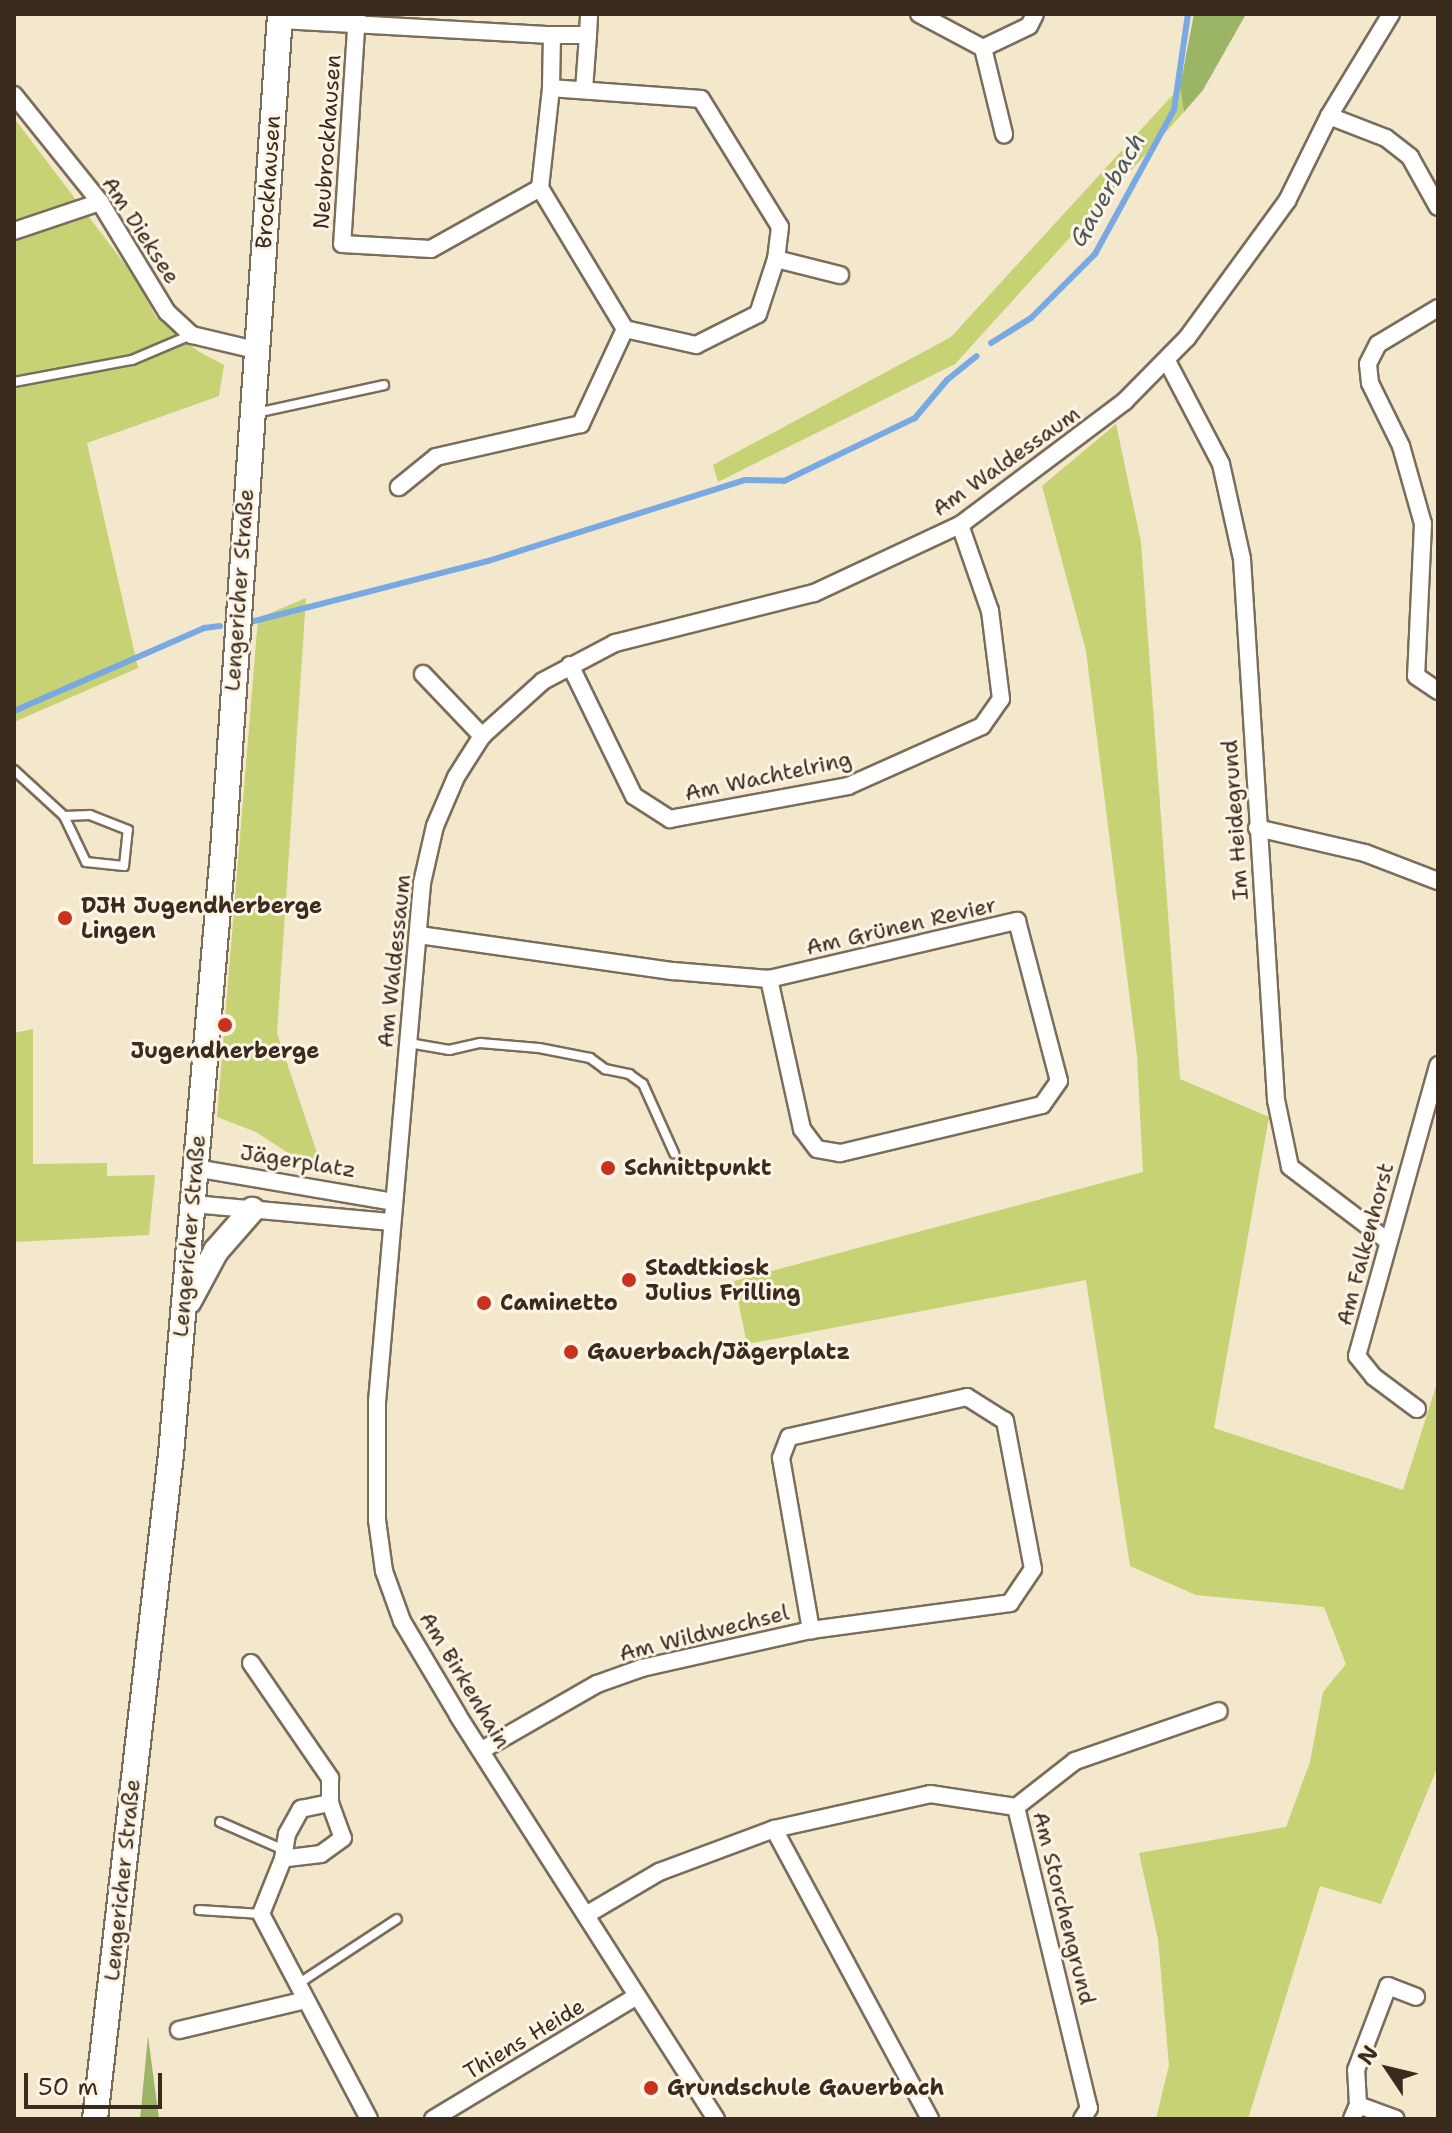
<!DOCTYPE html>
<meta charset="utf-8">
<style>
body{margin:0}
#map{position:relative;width:1452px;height:2133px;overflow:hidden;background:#f3e7cc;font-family:"Shantell Sans",sans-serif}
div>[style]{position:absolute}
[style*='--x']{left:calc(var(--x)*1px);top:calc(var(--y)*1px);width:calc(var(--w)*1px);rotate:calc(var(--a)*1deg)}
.green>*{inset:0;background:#c6d274}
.forest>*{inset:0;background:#9cb466}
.stream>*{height:6px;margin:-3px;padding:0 3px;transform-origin:3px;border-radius:3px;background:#79a9e3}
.roads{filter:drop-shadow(2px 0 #7b6c5b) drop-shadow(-2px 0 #7b6c5b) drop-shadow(0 2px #7b6c5b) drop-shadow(0 -2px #7b6c5b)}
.service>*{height:8px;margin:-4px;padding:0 4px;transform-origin:4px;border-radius:4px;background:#fff}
.minor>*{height:16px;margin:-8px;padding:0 8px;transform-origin:8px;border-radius:8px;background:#fff}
.secondary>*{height:24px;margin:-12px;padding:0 12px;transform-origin:12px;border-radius:12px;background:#fff}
.dots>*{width:22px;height:22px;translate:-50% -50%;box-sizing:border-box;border:4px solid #fcf5e5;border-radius:50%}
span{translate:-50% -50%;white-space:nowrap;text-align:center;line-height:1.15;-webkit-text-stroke:6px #fcf5e5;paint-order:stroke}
.street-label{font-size:22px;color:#3b2a1e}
.poi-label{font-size:22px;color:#3b2a1e;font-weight:700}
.left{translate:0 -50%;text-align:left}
.water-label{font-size:24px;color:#515663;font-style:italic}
.frame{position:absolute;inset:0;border:16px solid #3b2a1e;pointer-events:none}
.north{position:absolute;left:1348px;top:2029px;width:80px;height:80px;-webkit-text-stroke:6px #fcf5e5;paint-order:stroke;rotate:305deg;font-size:22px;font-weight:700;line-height:32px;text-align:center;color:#3b2a1e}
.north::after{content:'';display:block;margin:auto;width:28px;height:36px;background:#3b2a1e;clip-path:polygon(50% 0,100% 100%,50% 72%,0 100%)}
.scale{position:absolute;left:24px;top:2073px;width:138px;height:36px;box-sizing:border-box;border:4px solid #3b2a1e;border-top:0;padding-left:10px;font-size:24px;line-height:28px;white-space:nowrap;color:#3b2a1e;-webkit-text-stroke:6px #fcf5e5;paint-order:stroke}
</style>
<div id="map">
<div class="green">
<div style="clip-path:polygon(1180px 87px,1184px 112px,955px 364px,718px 482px,713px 465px,951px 337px)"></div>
<div style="clip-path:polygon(14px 118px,136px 279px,156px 317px,198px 351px,224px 365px,219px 396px,87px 443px,138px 668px,14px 722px)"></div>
<div style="clip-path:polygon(1116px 424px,1141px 542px,1180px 1079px,1269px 1117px,1214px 1428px,1403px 1490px,1438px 1380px,1438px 1766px,1381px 1904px,1320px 1886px,1248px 2119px,1156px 2119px,1169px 2065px,1158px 1939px,1139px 1853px,1286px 1827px,1310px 1762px,1323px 1692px,1346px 1664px,1324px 1607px,1196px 1595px,1130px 1566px,1086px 1280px,747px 1344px,734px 1281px,1143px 1172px,1137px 1056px,1086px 651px,1042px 486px)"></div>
<div style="clip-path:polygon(306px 598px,277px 1033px,322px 1168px,308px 1166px,256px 1132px,217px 1117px,258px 618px)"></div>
<div style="clip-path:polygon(33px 1029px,33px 1164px,107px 1163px,107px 1176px,155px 1175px,149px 1235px,14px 1242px,14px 1033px)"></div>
</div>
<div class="forest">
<div style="clip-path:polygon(1194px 14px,1246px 14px,1203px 90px,1184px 112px,1180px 87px)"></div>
<div style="clip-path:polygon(148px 2036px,159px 2119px,140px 2119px)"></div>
</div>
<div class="stream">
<div style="--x:991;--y:343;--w:47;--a:-32"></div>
<div style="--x:1031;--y:318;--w:91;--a:-45"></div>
<div style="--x:1095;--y:254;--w:164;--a:-61.3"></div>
<div style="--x:1174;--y:110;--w:97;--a:-81.7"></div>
<div style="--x:254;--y:621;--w:242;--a:-14.4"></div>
<div style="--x:488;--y:561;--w:269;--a:-17.5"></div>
<div style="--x:745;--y:480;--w:39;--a:1"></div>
<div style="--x:784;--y:481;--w:145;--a:-25.7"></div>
<div style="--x:915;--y:418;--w:50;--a:-49.9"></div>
<div style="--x:947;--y:380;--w:38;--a:-39"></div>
<div style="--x:14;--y:711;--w:207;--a:-23.6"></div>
<div style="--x:204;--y:628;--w:16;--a:-7"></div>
</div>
<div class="roads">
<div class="service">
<div style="--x:14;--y:382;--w:120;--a:-10.6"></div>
<div style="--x:132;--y:360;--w:64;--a:-23"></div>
<div style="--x:256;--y:413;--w:131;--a:-12.3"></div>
<div style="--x:14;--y:770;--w:68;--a:42.6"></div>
<div style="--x:64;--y:816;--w:51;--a:64.4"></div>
<div style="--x:86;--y:862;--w:38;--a:6"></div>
<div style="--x:124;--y:866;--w:36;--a:-84"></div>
<div style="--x:128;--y:830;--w:41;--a:-158.5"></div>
<div style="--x:90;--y:815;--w:26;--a:178"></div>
<div style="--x:409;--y:1043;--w:41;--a:9.9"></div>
<div style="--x:449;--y:1050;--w:32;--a:-13"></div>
<div style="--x:480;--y:1043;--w:59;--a:4.8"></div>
<div style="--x:539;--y:1048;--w:52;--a:11.1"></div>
<div style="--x:590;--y:1058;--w:19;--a:36"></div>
<div style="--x:605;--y:1069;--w:25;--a:12"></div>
<div style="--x:629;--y:1074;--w:17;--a:36"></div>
<div style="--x:643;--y:1084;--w:76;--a:65.8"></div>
<div style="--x:220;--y:1822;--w:70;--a:23.6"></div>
<div style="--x:199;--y:1910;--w:62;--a:3.7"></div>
<div style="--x:298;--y:1984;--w:118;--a:-33.3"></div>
</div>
<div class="minor">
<div style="--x:357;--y:14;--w:230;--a:93.7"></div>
<div style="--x:342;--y:244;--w:89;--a:3.2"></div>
<div style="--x:431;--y:249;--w:125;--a:-29.2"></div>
<div style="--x:540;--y:188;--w:165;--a:58.9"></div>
<div style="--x:625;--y:329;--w:105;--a:114.9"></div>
<div style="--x:581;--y:424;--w:149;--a:167.2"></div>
<div style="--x:436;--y:457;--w:48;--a:141"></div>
<div style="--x:919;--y:14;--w:72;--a:28"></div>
<div style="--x:983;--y:48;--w:51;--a:-25.6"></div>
<div style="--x:1029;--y:26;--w:13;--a:-63"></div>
<div style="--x:280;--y:20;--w:272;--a:3.2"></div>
<div style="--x:552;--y:35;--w:53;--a:91.1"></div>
<div style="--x:552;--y:35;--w:36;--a:0"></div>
<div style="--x:588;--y:35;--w:21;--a:-87"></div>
<div style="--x:983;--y:48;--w:89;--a:76.3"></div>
<div style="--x:584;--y:90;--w:55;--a:-85.8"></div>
<div style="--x:14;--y:95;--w:137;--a:51.2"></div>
<div style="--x:100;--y:202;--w:129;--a:58.7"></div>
<div style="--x:167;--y:312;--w:34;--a:43"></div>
<div style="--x:192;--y:335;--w:65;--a:13.4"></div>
<div style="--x:1329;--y:116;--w:61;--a:21.1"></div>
<div style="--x:1386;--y:138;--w:31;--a:38"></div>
<div style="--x:1410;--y:157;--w:57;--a:60.8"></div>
<div style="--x:540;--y:188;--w:101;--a:-83.7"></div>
<div style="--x:551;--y:88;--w:150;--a:4.2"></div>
<div style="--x:701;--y:99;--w:150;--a:58.3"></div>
<div style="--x:780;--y:227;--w:32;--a:97"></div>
<div style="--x:776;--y:259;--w:58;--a:108.1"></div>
<div style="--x:758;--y:314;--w:69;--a:153.4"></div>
<div style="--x:696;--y:345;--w:73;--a:-167.3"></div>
<div style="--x:14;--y:231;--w:91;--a:-18.6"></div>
<div style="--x:776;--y:259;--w:66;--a:14"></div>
<div style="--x:1438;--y:308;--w:70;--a:149"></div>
<div style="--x:1378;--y:344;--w:22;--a:117"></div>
<div style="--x:1368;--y:364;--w:19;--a:84"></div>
<div style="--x:1370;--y:383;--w:70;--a:63.8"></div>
<div style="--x:1401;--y:446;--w:81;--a:74.2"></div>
<div style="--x:1423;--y:524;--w:152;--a:92.6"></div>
<div style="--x:1416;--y:676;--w:27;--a:34"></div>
<div style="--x:1167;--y:361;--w:116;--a:62.3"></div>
<div style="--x:1221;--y:464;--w:97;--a:77.5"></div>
<div style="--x:1242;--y:559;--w:542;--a:86.4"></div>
<div style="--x:1276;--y:1100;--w:68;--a:78.2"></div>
<div style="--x:1290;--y:1167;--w:123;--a:37.1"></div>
<div style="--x:570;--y:665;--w:146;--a:64"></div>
<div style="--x:634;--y:796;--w:43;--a:32.6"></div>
<div style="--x:670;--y:819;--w:181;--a:-10.5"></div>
<div style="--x:848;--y:786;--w:147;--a:-24.1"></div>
<div style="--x:982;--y:726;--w:33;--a:-55"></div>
<div style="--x:1001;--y:699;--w:89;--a:-97.1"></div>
<div style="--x:990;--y:611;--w:91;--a:-109.2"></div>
<div style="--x:423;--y:674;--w:86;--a:46.4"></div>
<div style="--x:1257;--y:828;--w:111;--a:13"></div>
<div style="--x:1365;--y:853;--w:78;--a:21"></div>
<div style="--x:419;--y:935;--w:257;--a:8.1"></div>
<div style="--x:673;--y:971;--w:96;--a:4.8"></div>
<div style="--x:769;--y:979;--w:255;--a:-13.2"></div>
<div style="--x:1017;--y:921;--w:165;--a:75.3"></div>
<div style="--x:1059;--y:1081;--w:29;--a:125"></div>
<div style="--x:1042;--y:1105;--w:208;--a:166.6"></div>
<div style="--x:840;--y:1153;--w:23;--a:-170"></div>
<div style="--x:817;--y:1149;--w:25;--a:-127"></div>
<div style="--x:802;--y:1129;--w:154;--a:-102.4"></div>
<div style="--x:195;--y:1168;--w:201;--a:9.7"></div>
<div style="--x:193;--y:1204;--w:200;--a:5.2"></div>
<div style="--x:1417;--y:1409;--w:54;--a:-143.3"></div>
<div style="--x:1374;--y:1377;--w:27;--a:-129"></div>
<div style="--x:1357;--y:1356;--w:302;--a:-74.4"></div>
<div style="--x:251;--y:1663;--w:140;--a:55.5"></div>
<div style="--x:330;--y:1778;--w:25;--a:90"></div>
<div style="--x:330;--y:1803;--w:37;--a:70"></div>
<div style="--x:343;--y:1838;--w:27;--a:144"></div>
<div style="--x:321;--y:1854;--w:38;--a:173"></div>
<div style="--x:283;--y:1859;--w:59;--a:111.8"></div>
<div style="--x:261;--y:1914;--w:232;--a:62.2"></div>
<div style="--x:482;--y:1750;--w:133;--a:-29.9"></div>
<div style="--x:597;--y:1684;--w:48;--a:-19.6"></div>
<div style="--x:642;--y:1668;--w:173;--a:-12.7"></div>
<div style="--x:811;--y:1630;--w:201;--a:-7.7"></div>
<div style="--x:1010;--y:1603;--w:41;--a:-55.9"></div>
<div style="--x:1033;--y:1569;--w:151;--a:-100.7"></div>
<div style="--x:1005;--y:1421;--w:45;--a:-147.7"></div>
<div style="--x:967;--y:1397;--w:182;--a:167.3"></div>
<div style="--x:789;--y:1437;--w:22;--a:111"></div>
<div style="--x:781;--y:1458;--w:175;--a:80.1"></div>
<div style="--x:1016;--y:1807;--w:310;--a:76.4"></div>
<div style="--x:1089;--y:2108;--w:13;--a:122"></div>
<div style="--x:1016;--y:1807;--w:75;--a:-37.9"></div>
<div style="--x:1075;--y:1761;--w:152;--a:-19.1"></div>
<div style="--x:774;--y:1829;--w:329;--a:61.7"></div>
<div style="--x:283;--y:1859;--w:25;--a:-81"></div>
<div style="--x:287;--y:1834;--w:29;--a:-61"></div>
<div style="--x:301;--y:1809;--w:30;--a:-12"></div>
<div style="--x:586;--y:1915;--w:85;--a:-30.5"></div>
<div style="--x:659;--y:1872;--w:123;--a:-20.5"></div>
<div style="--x:774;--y:1829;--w:160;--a:-12.6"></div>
<div style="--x:930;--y:1794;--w:87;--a:8.6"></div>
<div style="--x:179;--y:2030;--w:130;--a:-13.3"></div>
<div style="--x:1358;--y:2105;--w:40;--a:20.2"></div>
<div style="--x:433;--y:2119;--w:238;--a:-31.1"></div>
<div style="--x:716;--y:2119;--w:479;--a:-122.6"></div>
<div style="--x:458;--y:1715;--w:109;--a:-120.8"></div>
<div style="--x:402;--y:1621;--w:53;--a:-109.8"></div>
<div style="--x:384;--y:1571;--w:51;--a:-97.8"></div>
<div style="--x:377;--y:1520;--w:118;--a:-90"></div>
<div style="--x:377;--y:1402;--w:521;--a:-85.04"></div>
<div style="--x:422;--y:883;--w:58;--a:-77.2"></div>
<div style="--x:435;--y:826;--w:53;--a:-66.8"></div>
<div style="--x:456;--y:777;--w:49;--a:-57.6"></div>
<div style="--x:482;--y:736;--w:82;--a:-42"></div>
<div style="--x:543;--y:681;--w:81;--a:-27.8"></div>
<div style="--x:615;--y:643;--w:205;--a:-14.1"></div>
<div style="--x:814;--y:593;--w:161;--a:-25"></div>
<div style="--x:960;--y:525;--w:206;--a:-36.9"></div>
<div style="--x:1125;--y:401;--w:88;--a:-45.5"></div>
<div style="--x:1187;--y:338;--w:170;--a:-53.9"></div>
<div style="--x:1287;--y:201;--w:95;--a:-63.7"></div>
<div style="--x:1329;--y:116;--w:119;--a:-58.7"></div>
<div style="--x:1352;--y:2119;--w:15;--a:-67"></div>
<div style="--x:1358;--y:2105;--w:35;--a:-93"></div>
<div style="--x:1356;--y:2070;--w:90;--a:-69.1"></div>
<div style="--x:1388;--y:1986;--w:30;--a:21"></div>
</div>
<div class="secondary">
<div style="--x:189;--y:1301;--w:57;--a:-61.6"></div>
<div style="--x:216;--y:1251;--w:55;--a:-48.7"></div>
<div style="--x:95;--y:2119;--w:669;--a:-83.48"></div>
<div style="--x:171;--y:1454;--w:605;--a:-85.07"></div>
<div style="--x:223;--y:851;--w:839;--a:-86.1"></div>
</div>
</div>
<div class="dots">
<div style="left:65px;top:918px;background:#c8321e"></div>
<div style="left:225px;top:1025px;background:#c8321e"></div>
<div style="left:608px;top:1168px;background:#c8321e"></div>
<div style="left:629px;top:1280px;background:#c8321e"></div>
<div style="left:484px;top:1303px;background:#c8321e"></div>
<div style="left:571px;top:1352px;background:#c8321e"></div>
<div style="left:651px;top:2088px;background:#c8321e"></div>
</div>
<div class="street-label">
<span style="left:327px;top:142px;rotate:-86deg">Neubrockhausen</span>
<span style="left:268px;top:182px;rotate:-86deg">Brockhausen</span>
<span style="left:141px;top:230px;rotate:57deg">Am Dieksee</span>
<span style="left:1006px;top:461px;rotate:-35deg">Am Waldessaum</span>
<span style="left:239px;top:590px;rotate:-86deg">Lengericher Straße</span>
<span style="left:768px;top:776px;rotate:-12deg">Am Wachtelring</span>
<span style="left:1235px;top:820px;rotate:-94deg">Im Heidegrund</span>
<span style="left:901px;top:926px;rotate:-13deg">Am Grünen Revier</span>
<span style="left:394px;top:961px;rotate:-84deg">Am Waldessaum</span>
<span style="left:298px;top:1161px;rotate:9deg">Jägerplatz</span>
<span style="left:189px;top:1236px;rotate:-85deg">Lengericher Straße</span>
<span style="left:1365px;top:1244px;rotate:-75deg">Am Falkenhorst</span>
<span style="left:704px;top:1633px;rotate:-14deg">Am Wildwechsel</span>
<span style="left:465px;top:1680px;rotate:59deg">Am Birkenhain</span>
<span style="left:122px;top:1880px;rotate:-84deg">Lengericher Straße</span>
<span style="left:1064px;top:1908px;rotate:76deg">Am Storchengrund</span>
<span style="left:524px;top:2039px;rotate:-31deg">Thiens Heide</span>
</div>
<div class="poi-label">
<span class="left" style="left:81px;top:918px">DJH Jugendherberge<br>Lingen</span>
<span style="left:225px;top:1051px">Jugendherberge</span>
<span class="left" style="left:624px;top:1168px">Schnittpunkt</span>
<span class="left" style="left:645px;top:1280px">Stadtkiosk<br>Julius Frilling</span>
<span class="left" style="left:500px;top:1303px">Caminetto</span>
<span class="left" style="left:587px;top:1352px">Gauerbach/Jägerplatz</span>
<span class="left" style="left:667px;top:2088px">Grundschule Gauerbach</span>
</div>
<div class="water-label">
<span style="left:1108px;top:190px;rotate:-60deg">Gauerbach</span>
</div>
<div class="frame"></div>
<div class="north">N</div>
<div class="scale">50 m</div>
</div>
